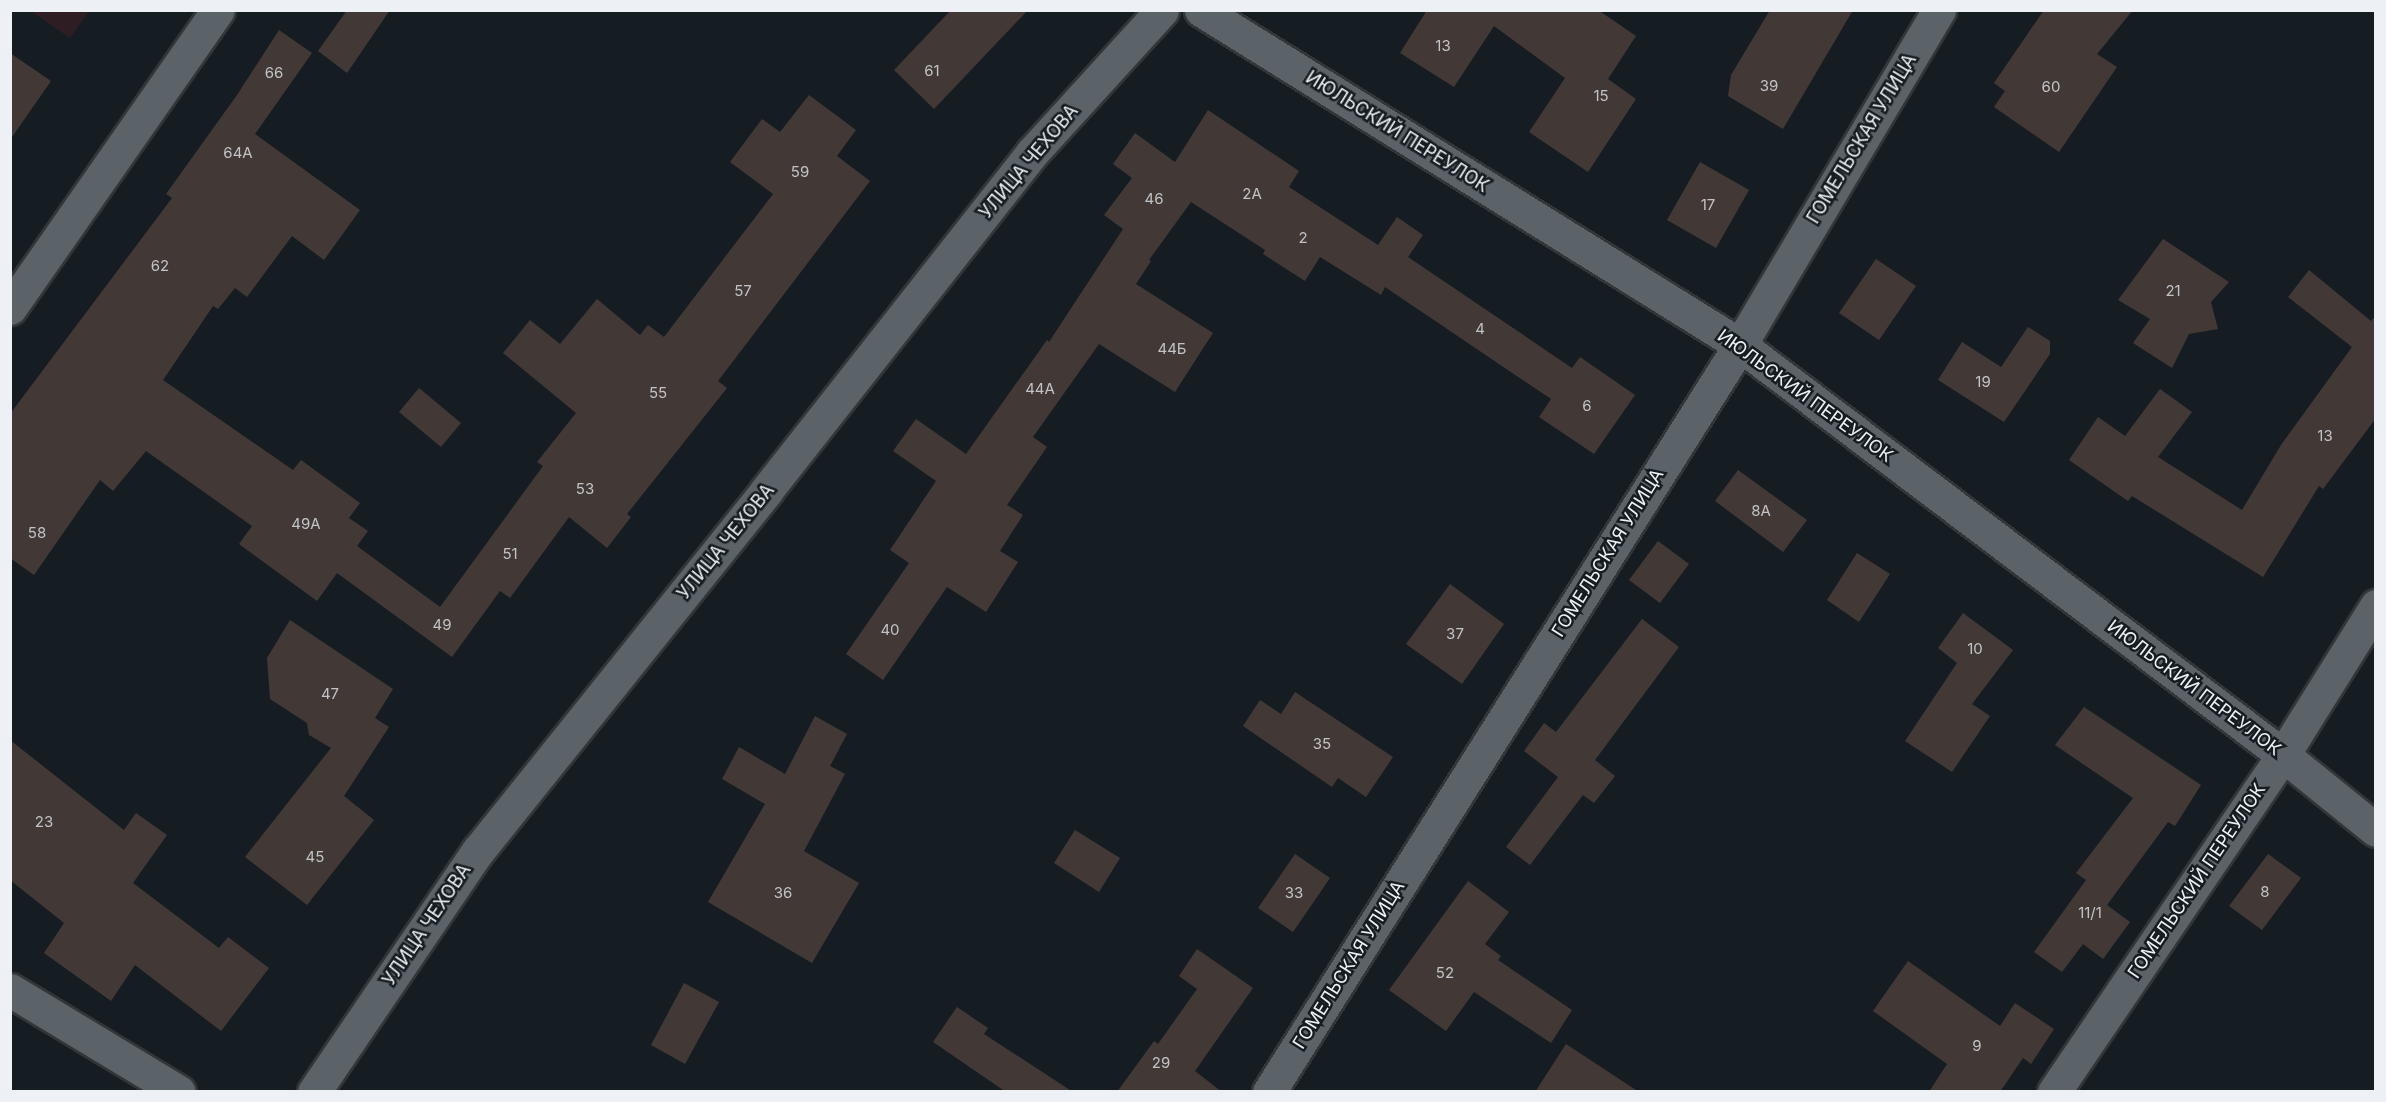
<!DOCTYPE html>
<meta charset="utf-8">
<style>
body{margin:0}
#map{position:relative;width:2386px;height:1102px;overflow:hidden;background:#161d22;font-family:Inter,sans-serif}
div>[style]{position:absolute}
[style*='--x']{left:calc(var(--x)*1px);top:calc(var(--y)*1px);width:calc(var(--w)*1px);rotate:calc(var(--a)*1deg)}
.industrial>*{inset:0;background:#2f1d24}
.building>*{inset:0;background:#423937}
.roads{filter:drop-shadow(2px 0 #32363a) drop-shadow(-2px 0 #32363a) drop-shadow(0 2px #32363a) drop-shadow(0 -2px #32363a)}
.minor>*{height:33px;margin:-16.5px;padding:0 16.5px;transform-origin:16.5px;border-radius:16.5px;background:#5b6369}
span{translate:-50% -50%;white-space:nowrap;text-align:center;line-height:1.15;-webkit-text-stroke:5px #161d22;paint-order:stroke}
.number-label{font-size:15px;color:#c2c3c6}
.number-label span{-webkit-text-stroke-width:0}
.street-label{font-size:18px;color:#edf1f5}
.frame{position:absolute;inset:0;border:12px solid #edf1f5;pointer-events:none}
</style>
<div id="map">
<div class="industrial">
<div style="clip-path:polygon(31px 11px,89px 11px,70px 38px)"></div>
</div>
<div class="building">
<div style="clip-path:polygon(347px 10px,390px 10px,347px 73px,318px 51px)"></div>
<div style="clip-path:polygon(951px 10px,1028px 10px,934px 109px,894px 70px)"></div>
<div style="clip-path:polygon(1427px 10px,1598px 10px,1636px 36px,1608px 79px,1636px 99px,1588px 172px,1529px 132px,1565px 78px,1494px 26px,1454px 87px,1400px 53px)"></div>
<div style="clip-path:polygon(1770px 10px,1853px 10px,1783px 129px,1728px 96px,1731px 75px)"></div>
<div style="clip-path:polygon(2044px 10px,2133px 10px,2097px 54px,2117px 67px,2059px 152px,1994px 107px,2005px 91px,1994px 83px)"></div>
<div style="clip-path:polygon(279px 30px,312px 53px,255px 134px,360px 210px,324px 260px,292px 236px,247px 297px,235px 288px,218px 309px,213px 306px,163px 380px,293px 470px,301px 460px,360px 503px,349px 518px,368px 531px,357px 546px,440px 607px,543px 466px,537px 462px,576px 413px,503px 353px,530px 320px,560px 344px,597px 299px,640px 335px,648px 325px,664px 337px,773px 194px,730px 162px,762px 119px,780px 132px,809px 95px,856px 130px,837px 156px,870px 181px,718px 381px,727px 388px,627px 514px,631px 517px,607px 548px,569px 517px,510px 598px,500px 591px,452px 657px,337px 573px,317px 601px,239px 544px,252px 526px,146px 451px,113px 491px,100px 480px,34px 575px,10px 558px,10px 414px,172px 198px,166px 194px,237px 95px)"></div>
<div style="clip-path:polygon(10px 53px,51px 81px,10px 140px)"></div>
<div style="clip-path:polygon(1208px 110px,1299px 171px,1289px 187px,1378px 245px,1397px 217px,1423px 235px,1408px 257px,1572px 368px,1580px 357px,1635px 395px,1594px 454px,1539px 417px,1551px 399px,1385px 287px,1381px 295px,1320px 257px,1305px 281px,1263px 254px,1265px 250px,1191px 202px,1149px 260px,1151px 261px,1136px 284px,1213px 333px,1175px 392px,1099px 344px,1033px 437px,1047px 447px,1007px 505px,1023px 515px,1000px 551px,1018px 562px,986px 612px,947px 587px,883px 680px,846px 654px,909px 563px,890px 550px,936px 481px,893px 451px,916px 419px,966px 454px,1047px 340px,1049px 342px,1123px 229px,1104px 215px,1132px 178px,1113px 164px,1135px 133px,1175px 162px)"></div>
<div style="clip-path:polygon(1700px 162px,1749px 190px,1716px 248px,1667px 220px)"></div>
<div style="clip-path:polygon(2163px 239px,2229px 282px,2211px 302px,2218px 329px,2189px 334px,2172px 368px,2133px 343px,2150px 319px,2118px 300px)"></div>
<div style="clip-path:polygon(1876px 259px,1916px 286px,1879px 340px,1839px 313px)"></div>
<div style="clip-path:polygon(2309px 270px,2371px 321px,2376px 315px,2376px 418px,2323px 489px,2319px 486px,2263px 577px,2132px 496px,2128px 501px,2069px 460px,2098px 417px,2125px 436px,2160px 389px,2192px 412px,2158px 457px,2242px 510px,2281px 445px,2352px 347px,2288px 297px)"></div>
<div style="clip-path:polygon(2028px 327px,2050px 341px,2050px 354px,2004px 422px,1938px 380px,1962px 342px,2001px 367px)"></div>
<div style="clip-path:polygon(419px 388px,461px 423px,441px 447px,399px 412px)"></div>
<div style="clip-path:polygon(1738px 470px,1807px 520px,1783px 552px,1715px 501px)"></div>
<div style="clip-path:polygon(1658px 541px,1689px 564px,1660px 603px,1629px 580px)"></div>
<div style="clip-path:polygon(1857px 553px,1890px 574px,1859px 622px,1827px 600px)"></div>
<div style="clip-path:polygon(1450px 584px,1504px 624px,1462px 684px,1406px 644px)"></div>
<div style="clip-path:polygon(1963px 613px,2013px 650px,1972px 704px,1990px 716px,1952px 772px,1905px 741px,1957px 663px,1938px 648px)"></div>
<div style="clip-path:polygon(1642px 619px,1679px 647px,1595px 760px,1615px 776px,1594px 803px,1583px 795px,1530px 865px,1506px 847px,1558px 777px,1524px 751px,1544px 723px,1556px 732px)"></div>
<div style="clip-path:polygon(290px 620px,393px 689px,375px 718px,389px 727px,344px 796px,374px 820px,307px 905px,245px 857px,331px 748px,309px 735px,307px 723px,270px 699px,267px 658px)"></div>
<div style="clip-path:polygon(1295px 692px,1393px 757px,1366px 797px,1338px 778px,1332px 787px,1243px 726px,1260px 700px,1281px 714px)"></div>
<div style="clip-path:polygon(2084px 707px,2201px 785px,2175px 826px,2168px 822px,2107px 905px,2130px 922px,2103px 959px,2083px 944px,2062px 972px,2034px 952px,2086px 880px,2076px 873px,2133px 798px,2055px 745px)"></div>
<div style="clip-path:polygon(815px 716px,847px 734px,830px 766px,845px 774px,804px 851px,859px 883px,812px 963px,708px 902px,765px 804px,722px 779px,739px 747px,785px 774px)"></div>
<div style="clip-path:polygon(10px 740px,124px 830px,136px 813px,167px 835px,133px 883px,219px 948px,228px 937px,269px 968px,221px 1031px,135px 965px,111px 1001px,44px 953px,64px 923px,10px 880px)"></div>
<div style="clip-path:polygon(1075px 830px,1120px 858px,1099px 892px,1054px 863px)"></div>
<div style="clip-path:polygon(1295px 854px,1330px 878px,1293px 932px,1258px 908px)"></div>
<div style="clip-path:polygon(2268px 854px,2301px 878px,2262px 930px,2229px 906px)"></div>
<div style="clip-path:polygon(1468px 881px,1509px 912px,1485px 944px,1501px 956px,1498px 960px,1572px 1010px,1551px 1043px,1474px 992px,1446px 1031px,1389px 990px)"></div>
<div style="clip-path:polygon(1197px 949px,1253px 988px,1195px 1071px,1222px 1092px,1117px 1092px,1154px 1041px,1158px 1044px,1197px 989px,1179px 976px)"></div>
<div style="clip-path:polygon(1908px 961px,2000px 1026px,2015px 1003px,2054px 1029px,2031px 1064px,2023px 1058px,2000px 1092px,1929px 1092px,1947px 1064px,1873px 1011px)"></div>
<div style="clip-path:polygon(684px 983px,719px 1002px,685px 1064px,651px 1045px)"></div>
<div style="clip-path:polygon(957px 1007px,988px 1028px,984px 1034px,1073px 1092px,1006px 1092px,933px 1042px)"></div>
<div style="clip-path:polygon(1566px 1044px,1639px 1092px,1535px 1092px)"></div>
</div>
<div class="roads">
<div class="minor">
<div style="--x:1201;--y:10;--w:635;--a:31.86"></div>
<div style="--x:1740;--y:345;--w:680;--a:37.06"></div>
<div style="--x:2283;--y:755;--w:119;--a:38.9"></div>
<div style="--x:10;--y:308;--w:363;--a:-55.1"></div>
<div style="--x:10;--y:990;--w:197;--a:31.1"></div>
<div style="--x:314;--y:1092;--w:292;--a:-55.8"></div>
<div style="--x:478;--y:851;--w:461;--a:-51.3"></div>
<div style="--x:766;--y:491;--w:430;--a:-51.8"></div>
<div style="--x:1032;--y:153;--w:193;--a:-47.7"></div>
<div style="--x:1269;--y:1092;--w:883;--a:-57.77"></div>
<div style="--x:1740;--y:345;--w:390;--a:-59.3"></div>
<div style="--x:2054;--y:1092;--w:407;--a:-55.8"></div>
<div style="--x:2283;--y:755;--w:176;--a:-58"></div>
</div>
</div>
<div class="number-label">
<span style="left:1443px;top:46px">13</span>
<span style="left:932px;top:71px">61</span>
<span style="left:274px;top:73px">66</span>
<span style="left:1769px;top:86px">39</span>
<span style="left:2051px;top:87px">60</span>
<span style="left:1601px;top:96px">15</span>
<span style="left:238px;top:153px">64А</span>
<span style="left:800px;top:172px">59</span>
<span style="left:1252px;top:194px">2А</span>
<span style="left:1154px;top:199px">46</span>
<span style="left:1708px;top:205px">17</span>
<span style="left:1303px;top:238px">2</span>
<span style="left:160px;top:266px">62</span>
<span style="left:743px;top:291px">57</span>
<span style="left:2173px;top:291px">21</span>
<span style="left:1480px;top:329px">4</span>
<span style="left:1172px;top:349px">44Б</span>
<span style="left:1983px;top:382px">19</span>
<span style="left:1040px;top:389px">44А</span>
<span style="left:658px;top:393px">55</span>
<span style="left:1587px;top:406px">6</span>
<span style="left:2325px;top:436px">13</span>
<span style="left:585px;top:489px">53</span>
<span style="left:1761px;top:511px">8А</span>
<span style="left:306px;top:524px">49А</span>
<span style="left:37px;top:533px">58</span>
<span style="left:510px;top:554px">51</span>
<span style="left:442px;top:625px">49</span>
<span style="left:890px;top:630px">40</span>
<span style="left:1455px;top:634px">37</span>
<span style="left:1975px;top:649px">10</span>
<span style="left:330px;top:694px">47</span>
<span style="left:1322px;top:744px">35</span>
<span style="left:44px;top:822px">23</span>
<span style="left:315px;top:857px">45</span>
<span style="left:2265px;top:892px">8</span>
<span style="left:783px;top:893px">36</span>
<span style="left:1294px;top:893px">33</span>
<span style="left:2090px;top:913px">11/1</span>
<span style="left:1445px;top:973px">52</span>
<span style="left:1977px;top:1046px">9</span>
<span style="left:1161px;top:1063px">29</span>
</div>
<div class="street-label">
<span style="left:1397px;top:132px;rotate:32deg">ИЮЛЬСКИЙ ПЕРЕУЛОК</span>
<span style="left:1862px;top:139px;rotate:-59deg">ГОМЕЛЬСКАЯ УЛИЦА</span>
<span style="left:1029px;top:162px;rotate:-50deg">УЛИЦА ЧЕХОВА</span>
<span style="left:1805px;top:396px;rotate:36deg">ИЮЛЬСКИЙ ПЕРЕУЛОК</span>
<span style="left:726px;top:542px;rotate:-51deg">УЛИЦА ЧЕХОВА</span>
<span style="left:1608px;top:553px;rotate:-58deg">ГОМЕЛЬСКАЯ УЛИЦА</span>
<span style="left:2194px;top:688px;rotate:37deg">ИЮЛЬСКИЙ ПЕРЕУЛОК</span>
<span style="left:2197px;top:881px;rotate:-56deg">ГОМЕЛЬСКИЙ ПЕРЕУЛОК</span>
<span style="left:427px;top:925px;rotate:-56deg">УЛИЦА ЧЕХОВА</span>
<span style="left:1349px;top:965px;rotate:-58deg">ГОМЕЛЬСКАЯ УЛИЦА</span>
</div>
<div class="frame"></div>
</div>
